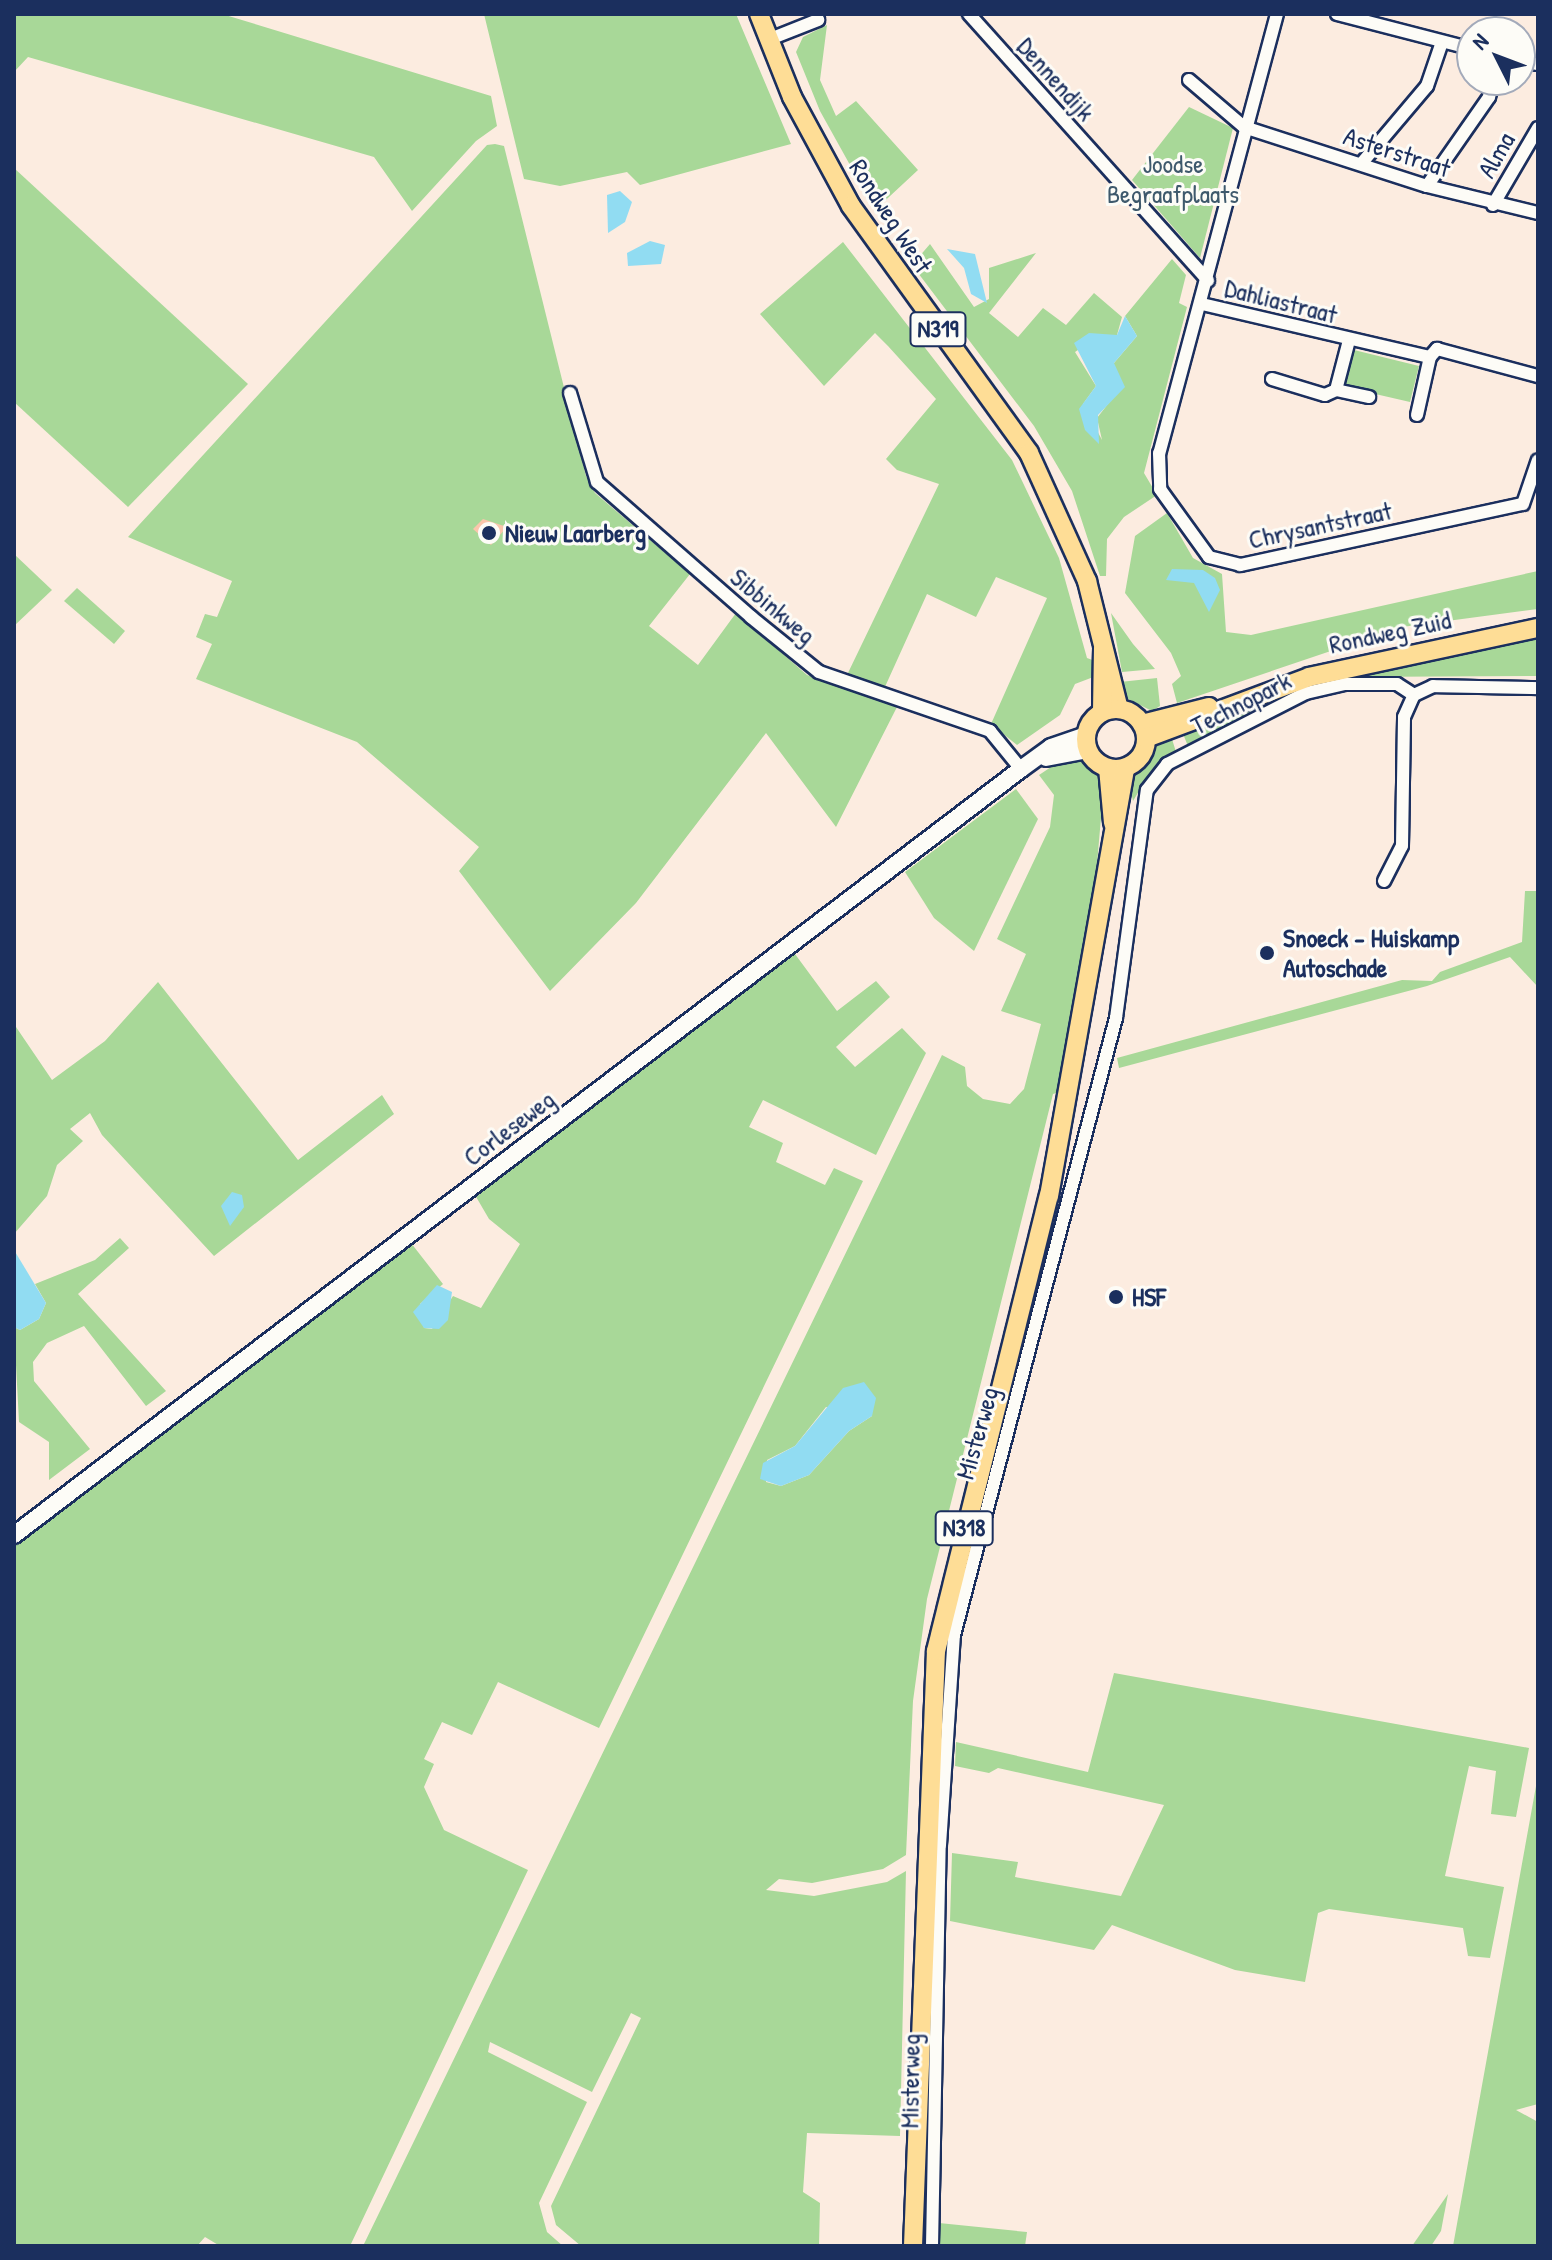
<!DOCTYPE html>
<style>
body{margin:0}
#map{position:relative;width:1552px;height:2260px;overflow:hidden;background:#fcece0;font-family:"Patrick Hand",sans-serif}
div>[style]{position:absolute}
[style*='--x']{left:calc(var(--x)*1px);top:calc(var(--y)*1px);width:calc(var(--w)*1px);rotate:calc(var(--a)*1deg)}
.green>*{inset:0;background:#a8d898}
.water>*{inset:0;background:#91dcf2}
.building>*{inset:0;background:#fbc6ac}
.roads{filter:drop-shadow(2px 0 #1b2f5e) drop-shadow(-2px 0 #1b2f5e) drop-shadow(0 2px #1b2f5e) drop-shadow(0 -2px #1b2f5e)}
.street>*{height:12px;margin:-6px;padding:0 6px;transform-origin:6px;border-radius:6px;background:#fdfcf7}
.secondary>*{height:16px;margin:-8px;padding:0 8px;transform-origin:8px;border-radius:8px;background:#fdfcf7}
.primary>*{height:18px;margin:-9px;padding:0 9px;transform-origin:9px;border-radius:9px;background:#fedd96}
.primary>.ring{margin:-9px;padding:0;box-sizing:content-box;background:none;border:18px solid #fedd96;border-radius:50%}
.dots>*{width:22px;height:22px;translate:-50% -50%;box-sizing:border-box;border:4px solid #fdfcf7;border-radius:50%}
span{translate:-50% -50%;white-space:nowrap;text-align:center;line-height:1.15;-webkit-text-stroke:6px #fdfcf7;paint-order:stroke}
.shield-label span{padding:2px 6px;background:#fdfcf7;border:2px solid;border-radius:6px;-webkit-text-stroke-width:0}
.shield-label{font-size:24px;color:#1b2f5e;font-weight:700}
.street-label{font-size:26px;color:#1b2f5e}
.park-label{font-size:26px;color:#3e596c}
.poi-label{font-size:26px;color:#1b2f5e;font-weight:700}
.left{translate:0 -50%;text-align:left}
.frame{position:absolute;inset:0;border:16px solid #1b2f5e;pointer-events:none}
.north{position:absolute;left:1456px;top:16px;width:80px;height:80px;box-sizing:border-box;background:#fdfcf7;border:2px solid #a3aaba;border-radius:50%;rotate:312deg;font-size:22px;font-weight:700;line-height:32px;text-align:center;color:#1b2f5e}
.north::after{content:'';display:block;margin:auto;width:28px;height:36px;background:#1b2f5e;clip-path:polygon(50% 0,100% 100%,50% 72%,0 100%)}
</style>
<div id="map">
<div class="green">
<div style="clip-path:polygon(14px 14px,222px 14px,491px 96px,497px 126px,476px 141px,412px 211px,374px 157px,28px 57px,14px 72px)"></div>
<div style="clip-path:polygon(484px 14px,736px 14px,791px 144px,640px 185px,627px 172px,560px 186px,524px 179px)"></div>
<div style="clip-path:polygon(827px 25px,820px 80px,836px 116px,856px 101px,918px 170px,875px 210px,820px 111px,796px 52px,803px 37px)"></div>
<div style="clip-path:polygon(1189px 107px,1233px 128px,1200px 258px,1132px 180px)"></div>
<div style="clip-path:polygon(495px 144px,504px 146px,586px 476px,595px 493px,690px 574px,649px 626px,698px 665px,736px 613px,807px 675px,897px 707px,836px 827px,766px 733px,636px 903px,550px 991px,459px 871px,479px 847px,357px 742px,196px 679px,212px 644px,196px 637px,205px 614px,217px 617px,232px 581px,128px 537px,487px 145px)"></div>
<div style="clip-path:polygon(14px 168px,248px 384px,128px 507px,14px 402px)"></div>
<div style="clip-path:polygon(843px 242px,1012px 460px,1059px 558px,1087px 658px,1095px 661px,1096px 676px,1075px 684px,1060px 715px,1017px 745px,991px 724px,1047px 598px,996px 577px,976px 617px,927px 594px,884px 689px,847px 675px,939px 484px,897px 470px,886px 459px,936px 399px,888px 346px,875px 333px,824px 386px,760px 314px)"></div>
<div style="clip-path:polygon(930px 244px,974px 307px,989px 299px,989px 268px,1036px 253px,989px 313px,1018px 337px,1043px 308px,1066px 325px,1094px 293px,1122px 317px,1117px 335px,1100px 335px,1075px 352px,1096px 386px,1083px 404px,1102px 440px,1097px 418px,1111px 400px,1114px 363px,1137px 336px,1125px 316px,1172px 259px,1186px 275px,1179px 303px,1187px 307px,1144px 473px,1157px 495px,1124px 517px,1107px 539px,1106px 576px,1100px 576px,1072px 491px,1034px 426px,912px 265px)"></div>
<div style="clip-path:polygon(1354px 350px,1419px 366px,1410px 402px,1345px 387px)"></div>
<div style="clip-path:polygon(1167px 513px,1193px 558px,1222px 574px,1226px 632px,1251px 635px,1538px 571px,1538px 609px,1402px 627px,1177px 703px,1172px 684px,1181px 676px,1171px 653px,1125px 593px,1135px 536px)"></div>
<div style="clip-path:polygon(14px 554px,52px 590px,14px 626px)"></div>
<div style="clip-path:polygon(77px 588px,125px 631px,114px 644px,64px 601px)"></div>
<div style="clip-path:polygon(1111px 613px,1133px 644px,1155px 669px,1122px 672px)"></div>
<div style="clip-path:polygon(1538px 638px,1538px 676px,1350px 677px,1395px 667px)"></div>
<div style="clip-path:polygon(1157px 678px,1160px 706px,1152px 711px,1126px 698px,1120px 682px)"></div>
<div style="clip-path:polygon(1282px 695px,1238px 724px,1188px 746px,1183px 734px)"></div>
<div style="clip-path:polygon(1172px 739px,1176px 752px,1151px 771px,1133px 801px,1129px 781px,1134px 771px,1151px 749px)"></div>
<div style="clip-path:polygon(evenodd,1081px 757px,1104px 783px,1090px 945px,1063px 1091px,1053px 1094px,927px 1599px,913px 1701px,906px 1855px,883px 1869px,812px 1883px,779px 1879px,766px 1890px,814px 1896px,887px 1882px,906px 1871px,900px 2136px,807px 2133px,803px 2192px,820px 2203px,819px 2246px,581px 2246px,556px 2225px,551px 2206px,641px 2018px,631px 2013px,592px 2092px,490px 2042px,488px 2052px,587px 2102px,539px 2203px,547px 2232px,563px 2246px,363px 2246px,942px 1055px,965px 1067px,967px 1086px,983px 1099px,1010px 1104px,1024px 1089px,1041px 1024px,1001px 1011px,1026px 954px,997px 939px,1050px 827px,1054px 795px,1039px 775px,1060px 761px,1081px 757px,826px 1407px,872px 1416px,849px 1431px,809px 1475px,781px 1486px,766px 1482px,767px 1460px,795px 1446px,826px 1407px)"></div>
<div style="clip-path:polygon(1016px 789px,1038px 819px,974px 951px,934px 918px,905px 872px)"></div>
<div style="clip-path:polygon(1525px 891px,1538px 891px,1538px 987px,1510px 957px,1427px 986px,1119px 1068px,1117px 1058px,1402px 980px,1432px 981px,1440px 972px,1522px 942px)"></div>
<div style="clip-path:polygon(795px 954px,837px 1011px,876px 981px,890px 997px,836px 1047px,855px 1067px,902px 1028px,926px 1053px,876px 1155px,763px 1100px,749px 1127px,783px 1143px,776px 1162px,825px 1185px,834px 1168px,863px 1181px,599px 1728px,498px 1682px,472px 1735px,442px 1722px,424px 1759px,434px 1764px,424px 1787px,444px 1830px,528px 1870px,350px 2246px,220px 2246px,205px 2237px,197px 2246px,14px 2246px,14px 1545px,411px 1243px,443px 1284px,420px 1304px,424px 1328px,432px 1329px,453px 1296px,481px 1308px,520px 1244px,489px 1219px,475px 1195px)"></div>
<div style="clip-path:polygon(158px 982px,298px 1160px,382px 1095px,394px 1114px,214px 1256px,102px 1135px,90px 1113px,70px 1129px,83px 1141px,57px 1165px,47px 1196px,14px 1234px,14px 1024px,52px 1080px,105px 1041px)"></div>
<div style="clip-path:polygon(120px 1238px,129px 1248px,78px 1294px,166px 1391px,146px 1406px,84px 1326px,47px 1343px,33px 1362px,34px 1381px,90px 1449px,49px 1480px,49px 1442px,19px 1422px,14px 1327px,20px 1330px,39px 1319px,46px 1303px,35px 1284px,95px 1260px)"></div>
<div style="clip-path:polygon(1114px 1673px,1529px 1748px,1516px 1817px,1491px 1814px,1496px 1771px,1469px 1766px,1445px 1876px,1504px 1887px,1490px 1958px,1468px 1956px,1463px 1928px,1329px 1909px,1318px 1913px,1305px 1982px,1235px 1970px,1112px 1925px,1094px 1950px,950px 1921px,952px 1853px,1018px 1862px,1015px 1877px,1121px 1896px,1164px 1805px,998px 1768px,989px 1773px,955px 1766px,956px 1742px,1088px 1772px)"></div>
<div style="clip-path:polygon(1538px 1775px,1538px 2104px,1516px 2110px,1538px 2122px,1538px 2246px,1453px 2246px)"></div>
<div style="clip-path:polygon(1448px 2194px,1441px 2231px,1431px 2246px,1412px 2246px)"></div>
<div style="clip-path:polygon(939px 2223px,1027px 2232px,1025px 2246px,939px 2246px)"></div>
</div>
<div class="water">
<div style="clip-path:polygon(620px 191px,632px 202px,625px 222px,608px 233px,607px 195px)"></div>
<div style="clip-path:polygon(650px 241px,665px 245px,661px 264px,628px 266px,627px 253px)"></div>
<div style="clip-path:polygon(947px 249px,975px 254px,987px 303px,971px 294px,964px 268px)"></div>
<div style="clip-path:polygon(1125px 316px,1137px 336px,1114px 363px,1125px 387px,1098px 415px,1099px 444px,1085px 430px,1079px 409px,1096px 386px,1074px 343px,1089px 333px,1117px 335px)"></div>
<div style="clip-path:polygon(1172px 569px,1203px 570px,1215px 578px,1220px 590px,1209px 612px,1194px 583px,1166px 580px)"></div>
<div style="clip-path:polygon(232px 1192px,242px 1195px,244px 1207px,230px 1226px,221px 1206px)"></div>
<div style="clip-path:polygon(14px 1250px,46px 1303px,39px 1319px,20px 1330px,14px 1327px)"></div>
<div style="clip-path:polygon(437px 1285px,452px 1292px,448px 1320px,439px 1329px,424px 1328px,413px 1312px)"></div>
<div style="clip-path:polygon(864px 1382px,876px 1398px,872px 1416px,849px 1431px,809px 1475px,781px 1486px,760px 1479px,763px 1463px,795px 1446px,843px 1388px)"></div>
</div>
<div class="building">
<div style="clip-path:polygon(483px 519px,507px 527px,491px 545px,473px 529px)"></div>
</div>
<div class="roads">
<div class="street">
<div style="--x:969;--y:14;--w:358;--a:48.1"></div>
<div style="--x:1277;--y:14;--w:455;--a:105"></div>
<div style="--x:1159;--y:453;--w:36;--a:88"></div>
<div style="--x:1160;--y:489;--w:84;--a:54.2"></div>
<div style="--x:1209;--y:557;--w:32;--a:14"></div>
<div style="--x:1240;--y:565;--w:289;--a:-12.2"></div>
<div style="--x:1523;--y:504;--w:46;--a:-71.2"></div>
<div style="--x:1337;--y:14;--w:139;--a:14.5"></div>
<div style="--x:770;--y:39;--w:52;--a:-21.6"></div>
<div style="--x:1520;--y:60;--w:18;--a:13"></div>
<div style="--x:1189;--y:80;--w:72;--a:40.5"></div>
<div style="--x:1244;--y:127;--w:192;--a:17.9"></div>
<div style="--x:1427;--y:186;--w:114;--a:13.7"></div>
<div style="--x:1361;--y:164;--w:102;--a:-49.8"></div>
<div style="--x:1427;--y:86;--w:46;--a:-71.2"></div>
<div style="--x:1427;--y:186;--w:108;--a:-55.1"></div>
<div style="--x:1489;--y:97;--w:18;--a:-74"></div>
<div style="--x:1493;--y:205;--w:89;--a:-59.7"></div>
<div style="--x:1202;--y:304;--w:234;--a:13.1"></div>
<div style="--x:1430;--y:357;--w:11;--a:-49"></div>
<div style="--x:1437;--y:349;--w:105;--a:15"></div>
<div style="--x:1272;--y:379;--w:55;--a:16.8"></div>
<div style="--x:1325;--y:395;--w:12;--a:-24"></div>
<div style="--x:1336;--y:390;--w:52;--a:-75.4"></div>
<div style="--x:1336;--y:390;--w:34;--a:12"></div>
<div style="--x:570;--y:393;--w:93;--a:73.1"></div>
<div style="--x:597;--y:482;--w:205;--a:41.2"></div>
<div style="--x:751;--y:617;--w:87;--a:39"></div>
<div style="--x:819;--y:672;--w:181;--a:19"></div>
<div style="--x:990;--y:731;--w:49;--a:50.8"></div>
<div style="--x:1417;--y:415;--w:59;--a:-77.4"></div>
<div style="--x:1384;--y:881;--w:39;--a:-63"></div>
<div style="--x:1402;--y:846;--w:129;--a:-89.1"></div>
<div style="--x:1404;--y:717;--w:24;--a:-66"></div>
<div style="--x:1414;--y:695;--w:21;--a:-25"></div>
<div style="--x:1433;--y:686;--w:105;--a:1.1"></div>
<div style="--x:932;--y:2246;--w:401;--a:-88.9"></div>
<div style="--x:940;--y:1845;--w:210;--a:-86.2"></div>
<div style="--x:954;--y:1635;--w:638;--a:-75.29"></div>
<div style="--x:1116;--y:1018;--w:230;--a:-82.3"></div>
<div style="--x:1147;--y:790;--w:33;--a:-52"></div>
<div style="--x:1167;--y:764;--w:156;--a:-27.1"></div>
<div style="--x:1306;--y:693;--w:40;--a:-13"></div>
<div style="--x:1345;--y:684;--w:52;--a:0"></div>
<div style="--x:1397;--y:684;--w:20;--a:33"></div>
</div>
<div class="secondary">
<div style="--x:1046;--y:758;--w:43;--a:-10.8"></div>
<div style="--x:14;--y:1535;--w:1265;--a:-37.26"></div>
<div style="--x:1021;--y:769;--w:37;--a:-36"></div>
<div style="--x:1051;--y:747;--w:37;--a:-19"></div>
</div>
<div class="primary">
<div style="--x:759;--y:14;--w:89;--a:68.3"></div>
<div style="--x:792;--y:97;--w:124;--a:61.6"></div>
<div style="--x:851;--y:206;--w:304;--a:54.2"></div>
<div style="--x:1029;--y:453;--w:141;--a:65.6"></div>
<div style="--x:1087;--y:581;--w:132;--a:76"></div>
<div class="ring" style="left:1086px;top:709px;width:42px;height:42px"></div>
<div style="--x:1102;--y:712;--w:64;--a:-89.1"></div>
<div style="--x:1142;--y:724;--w:69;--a:-14.2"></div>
<div style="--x:1146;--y:738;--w:174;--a:-20.5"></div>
<div style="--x:1309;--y:677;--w:234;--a:-12.1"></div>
<div style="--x:1108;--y:768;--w:55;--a:84.8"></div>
<div style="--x:913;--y:2246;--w:595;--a:-87.79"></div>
<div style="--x:936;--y:1651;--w:469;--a:-76.1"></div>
<div style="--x:1049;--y:1196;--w:435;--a:-79.9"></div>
</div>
</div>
<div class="dots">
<div style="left:489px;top:533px;background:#1b2f5e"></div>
<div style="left:1267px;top:953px;background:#1b2f5e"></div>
<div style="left:1116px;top:1297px;background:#1b2f5e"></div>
</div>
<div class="shield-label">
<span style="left:938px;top:329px">N319</span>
<span style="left:964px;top:1528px">N318</span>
</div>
<div class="street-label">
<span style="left:1056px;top:79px;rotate:48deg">Dennendijk</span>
<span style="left:1397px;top:152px;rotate:18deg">Asterstraat</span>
<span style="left:1496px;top:155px;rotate:-60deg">Alma</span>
<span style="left:891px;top:216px;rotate:57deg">Rondweg West</span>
<span style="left:1281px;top:301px;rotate:14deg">Dahliastraat</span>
<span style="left:1320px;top:525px;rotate:-12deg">Chrysantstraat</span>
<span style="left:773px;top:606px;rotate:40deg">Sibbinkweg</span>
<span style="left:1390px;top:632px;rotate:-12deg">Rondweg Zuid</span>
<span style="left:1241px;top:703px;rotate:-27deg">Technopark</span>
<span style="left:509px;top:1128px;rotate:-37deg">Corleseweg</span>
<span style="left:977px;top:1433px;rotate:-74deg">Misterweg</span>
<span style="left:910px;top:2081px;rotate:-89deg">Misterweg</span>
</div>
<div class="park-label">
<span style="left:1173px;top:179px">Joodse<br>Begraafplaats</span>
</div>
<div class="poi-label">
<span class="left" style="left:505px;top:533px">Nieuw Laarberg</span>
<span class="left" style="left:1283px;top:953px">Snoeck - Huiskamp<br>Autoschade</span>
<span class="left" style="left:1132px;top:1297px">HSF</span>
</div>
<div class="frame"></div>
<div class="north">N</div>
</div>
